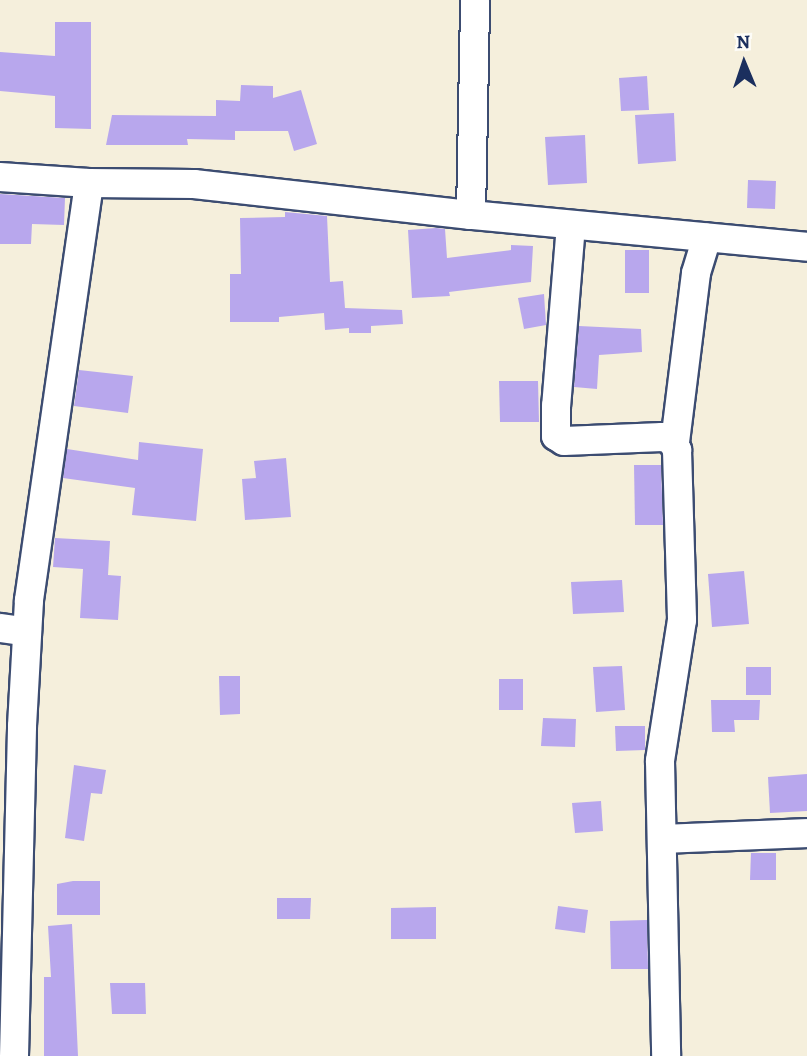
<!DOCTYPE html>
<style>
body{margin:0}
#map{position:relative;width:807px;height:1056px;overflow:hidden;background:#f5efdc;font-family:Alegreya,serif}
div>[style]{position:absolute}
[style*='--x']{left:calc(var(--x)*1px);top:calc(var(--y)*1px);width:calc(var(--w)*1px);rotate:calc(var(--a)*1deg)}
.building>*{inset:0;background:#b8a7ed}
.roads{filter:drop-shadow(2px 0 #3c4c71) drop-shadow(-2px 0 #3c4c71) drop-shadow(0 2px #3c4c71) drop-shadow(0 -2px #3c4c71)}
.minor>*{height:28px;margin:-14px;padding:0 14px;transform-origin:14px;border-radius:14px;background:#fff}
span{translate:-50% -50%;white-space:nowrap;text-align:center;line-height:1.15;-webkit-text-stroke:7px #fdfcf7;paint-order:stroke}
.north{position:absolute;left:709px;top:28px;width:70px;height:70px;-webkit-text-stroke:5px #fdfcf7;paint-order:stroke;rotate:358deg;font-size:19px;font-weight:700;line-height:28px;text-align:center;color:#1b2f5e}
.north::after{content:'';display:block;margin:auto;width:24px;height:32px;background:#1b2f5e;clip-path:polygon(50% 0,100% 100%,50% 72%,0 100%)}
</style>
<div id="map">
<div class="building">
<div style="clip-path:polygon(55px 22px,91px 22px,91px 129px,55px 128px,55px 96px,0 91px,0 52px,55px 56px)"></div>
<div style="clip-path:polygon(647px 76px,649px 110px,621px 111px,619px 78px)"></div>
<div style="clip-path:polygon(241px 85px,273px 86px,273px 98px,301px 90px,317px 144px,294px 151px,288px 131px,235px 131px,235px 140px,187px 139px,188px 145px,106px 145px,112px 115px,216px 116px,216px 100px,240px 101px)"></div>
<div style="clip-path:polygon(674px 113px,676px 161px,638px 164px,635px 115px)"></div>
<div style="clip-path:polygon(585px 135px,587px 183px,548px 185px,545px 137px)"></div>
<div style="clip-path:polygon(748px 180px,776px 181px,775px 209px,747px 208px)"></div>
<div style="clip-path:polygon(0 194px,65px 198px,64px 225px,32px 224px,31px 244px,0 244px)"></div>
<div style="clip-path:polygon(285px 212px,327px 216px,330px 282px,343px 281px,345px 308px,402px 310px,403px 324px,371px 326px,371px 333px,349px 333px,349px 328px,325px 330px,324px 313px,279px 317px,279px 322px,230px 322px,230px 274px,241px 274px,240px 218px,285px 217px)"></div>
<div style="clip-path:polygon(436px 228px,445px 229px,447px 258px,511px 250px,511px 245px,533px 246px,531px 282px,449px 292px,450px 296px,412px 298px,408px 230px)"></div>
<div style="clip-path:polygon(625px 250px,649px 250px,649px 293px,625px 293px)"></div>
<div style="clip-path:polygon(544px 294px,546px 325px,524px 329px,518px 298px)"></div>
<div style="clip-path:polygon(579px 326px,641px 329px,642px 352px,599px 355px,597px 389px,574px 387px)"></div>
<div style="clip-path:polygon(79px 370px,133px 376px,128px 413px,74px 406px)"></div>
<div style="clip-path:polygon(499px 381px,538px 381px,539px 422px,500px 422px)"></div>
<div style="clip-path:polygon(139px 442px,203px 449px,196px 521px,132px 515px,135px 488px,63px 478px,67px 449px,138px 460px)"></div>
<div style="clip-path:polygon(286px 458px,291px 517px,245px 520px,242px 479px,256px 478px,254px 461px)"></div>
<div style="clip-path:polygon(634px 465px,661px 465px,663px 525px,635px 525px)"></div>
<div style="clip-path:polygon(55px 538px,110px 541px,108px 575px,121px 576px,118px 620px,80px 618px,83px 569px,53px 567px)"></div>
<div style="clip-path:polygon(744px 571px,749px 624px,712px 627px,708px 574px)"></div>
<div style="clip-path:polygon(622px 580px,624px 612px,573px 614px,571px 582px)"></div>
<div style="clip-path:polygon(622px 666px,625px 710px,596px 712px,593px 667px)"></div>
<div style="clip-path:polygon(746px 667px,771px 667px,771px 695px,746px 695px)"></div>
<div style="clip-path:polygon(219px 676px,240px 676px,240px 714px,220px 715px)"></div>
<div style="clip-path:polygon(499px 679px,523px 679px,523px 710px,499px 710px)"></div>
<div style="clip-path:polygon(711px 700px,760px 700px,759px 720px,734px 720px,735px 732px,712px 732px)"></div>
<div style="clip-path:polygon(543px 718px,576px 719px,575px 747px,541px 746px)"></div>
<div style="clip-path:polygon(615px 726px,645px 726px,645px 750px,616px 751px)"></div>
<div style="clip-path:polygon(74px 765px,106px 770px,102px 794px,91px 793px,84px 841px,65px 838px)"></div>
<div style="clip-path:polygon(807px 774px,807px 811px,770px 813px,768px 777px)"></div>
<div style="clip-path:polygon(601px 801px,603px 831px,575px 833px,572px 803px)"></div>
<div style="clip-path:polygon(751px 853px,776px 853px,776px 880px,750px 880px)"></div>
<div style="clip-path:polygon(73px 881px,100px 881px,100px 915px,57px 915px,57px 884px)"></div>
<div style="clip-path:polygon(277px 898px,311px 898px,310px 919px,277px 919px)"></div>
<div style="clip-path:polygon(558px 906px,588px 910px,585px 933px,555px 929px)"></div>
<div style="clip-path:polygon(436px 907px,436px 939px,391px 939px,391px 908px)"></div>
<div style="clip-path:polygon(647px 920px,648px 969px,611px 969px,610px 921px)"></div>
<div style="clip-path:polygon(72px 924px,78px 1056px,44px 1056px,44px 977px,51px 977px,48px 926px)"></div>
<div style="clip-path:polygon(110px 983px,145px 983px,146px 1014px,112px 1014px)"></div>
</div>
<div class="roads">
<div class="minor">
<div style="--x:0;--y:177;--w:89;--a:3.9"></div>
<div style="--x:89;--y:183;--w:105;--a:0.5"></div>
<div style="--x:194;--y:184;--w:279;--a:6.4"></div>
<div style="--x:471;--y:215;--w:338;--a:5.4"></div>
<div style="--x:471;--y:215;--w:215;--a:-88.9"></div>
<div style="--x:571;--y:225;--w:182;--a:94.7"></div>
<div style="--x:556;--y:406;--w:30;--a:90"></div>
<div style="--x:556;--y:436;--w:9;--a:32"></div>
<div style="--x:564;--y:441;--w:98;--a:-2.3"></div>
<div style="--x:662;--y:437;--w:9;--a:13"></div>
<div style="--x:671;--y:439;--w:13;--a:61"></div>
<div style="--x:677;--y:450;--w:170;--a:88.3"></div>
<div style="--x:682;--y:620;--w:143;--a:98.9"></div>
<div style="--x:660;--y:761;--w:295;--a:88.8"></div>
<div style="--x:675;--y:442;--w:170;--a:-82.9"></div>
<div style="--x:696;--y:273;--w:37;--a:-73"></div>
<div style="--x:0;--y:628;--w:27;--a:8"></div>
<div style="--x:664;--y:839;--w:143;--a:-2.4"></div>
<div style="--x:14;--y:1056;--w:330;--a:-88.6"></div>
<div style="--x:22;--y:726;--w:126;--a:-86.8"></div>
<div style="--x:29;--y:600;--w:421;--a:-81.8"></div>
</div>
</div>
<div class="north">N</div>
</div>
